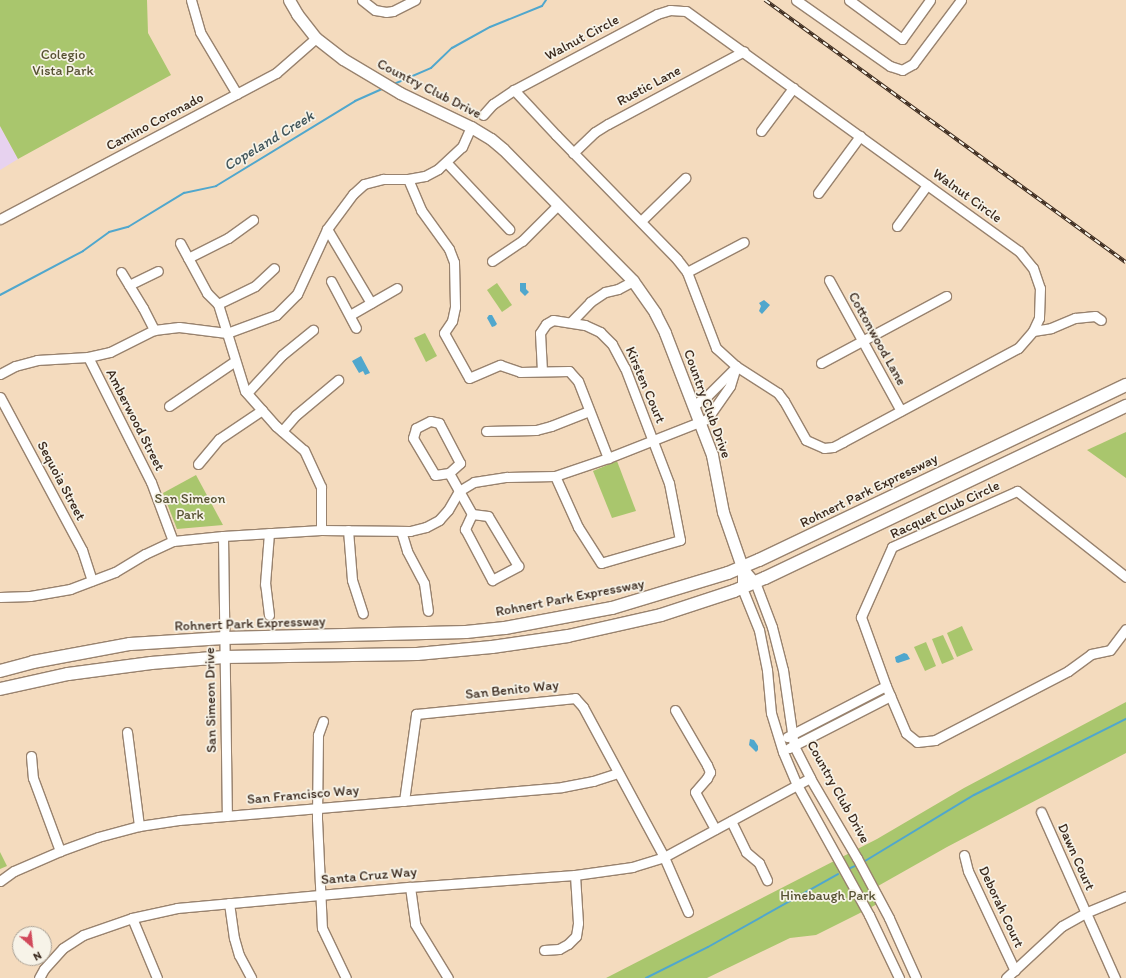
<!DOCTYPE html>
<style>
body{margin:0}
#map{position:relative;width:1126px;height:978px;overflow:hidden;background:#f4dbbe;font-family:Itim,sans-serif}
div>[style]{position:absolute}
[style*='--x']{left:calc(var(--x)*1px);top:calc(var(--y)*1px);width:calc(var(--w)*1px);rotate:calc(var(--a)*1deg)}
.built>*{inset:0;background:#e7d2ef}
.green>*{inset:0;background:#a9c66d}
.water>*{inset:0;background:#50a7cd}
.stream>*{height:2px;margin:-1px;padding:0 1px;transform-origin:1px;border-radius:1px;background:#50a7cd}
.roads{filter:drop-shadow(1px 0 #98826e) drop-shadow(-1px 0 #98826e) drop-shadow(0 1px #98826e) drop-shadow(0 -1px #98826e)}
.minor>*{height:9px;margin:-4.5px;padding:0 4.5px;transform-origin:4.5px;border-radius:4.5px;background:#fff}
.tertiary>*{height:11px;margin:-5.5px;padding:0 5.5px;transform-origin:5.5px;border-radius:5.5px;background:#fff}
.secondary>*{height:12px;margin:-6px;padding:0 6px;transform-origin:6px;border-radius:6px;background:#fff}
.rail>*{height:3.5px;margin-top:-1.75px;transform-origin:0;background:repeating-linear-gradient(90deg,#f7f3e8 0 6px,#3b2a1e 0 12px);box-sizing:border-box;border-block:1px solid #3b2a1e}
span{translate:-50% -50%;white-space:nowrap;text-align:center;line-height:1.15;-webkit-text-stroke:3.5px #f7f3e8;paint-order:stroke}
.street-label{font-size:14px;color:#3b2a1e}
.park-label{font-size:14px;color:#565132}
.water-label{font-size:15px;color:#42565b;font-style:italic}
.north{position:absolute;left:12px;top:926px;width:40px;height:40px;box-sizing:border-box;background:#f7f3e8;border:1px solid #aca397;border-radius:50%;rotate:152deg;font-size:11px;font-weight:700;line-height:16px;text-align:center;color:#3b2a1e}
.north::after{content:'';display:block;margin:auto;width:14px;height:18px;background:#d1495b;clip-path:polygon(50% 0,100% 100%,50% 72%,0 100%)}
</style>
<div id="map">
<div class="built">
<div style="clip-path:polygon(0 126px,18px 159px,0 170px)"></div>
</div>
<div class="green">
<div style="clip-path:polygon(0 0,147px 0,148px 33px,171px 75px,18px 159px,0 126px)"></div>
<div style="clip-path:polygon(497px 283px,512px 305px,502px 312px,487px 290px)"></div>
<div style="clip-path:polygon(425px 333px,437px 356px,426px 362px,414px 338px)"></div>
<div style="clip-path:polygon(1126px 432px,1126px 478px,1087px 450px)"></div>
<div style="clip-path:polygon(617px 461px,636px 511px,612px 518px,593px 471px)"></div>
<div style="clip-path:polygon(196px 475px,223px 525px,177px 529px,163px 493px)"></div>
<div style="clip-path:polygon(962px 626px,973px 650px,957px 657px,947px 633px)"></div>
<div style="clip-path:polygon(943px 635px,954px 659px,942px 664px,932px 639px)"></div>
<div style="clip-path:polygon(926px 642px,936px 666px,925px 671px,914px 647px)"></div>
<div style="clip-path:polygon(1126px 702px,1126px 753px,947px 847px,878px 886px,885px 900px,858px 914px,816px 935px,790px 938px,707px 978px,606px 978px,877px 839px,964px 788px)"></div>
<div style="clip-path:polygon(0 852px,7px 866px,0 869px)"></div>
</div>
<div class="water">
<div style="clip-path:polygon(520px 283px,526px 283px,526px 289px,529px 292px,525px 296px,520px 291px)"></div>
<div style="clip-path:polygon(764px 300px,770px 305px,762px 314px,759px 311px,761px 306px,759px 303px)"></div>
<div style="clip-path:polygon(489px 315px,492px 315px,497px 324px,495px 326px,492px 327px,487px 318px)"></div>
<div style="clip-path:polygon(361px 356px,370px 373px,365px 375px,363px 371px,359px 373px,352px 361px)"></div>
<div style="clip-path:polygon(904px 653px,907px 654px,910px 659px,898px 663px,896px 662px,895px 657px)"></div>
<div style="clip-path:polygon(750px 739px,754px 740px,758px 746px,758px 750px,756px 752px,749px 745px)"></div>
</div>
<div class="stream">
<div style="--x:394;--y:84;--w:40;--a:-23.4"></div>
<div style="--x:431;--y:68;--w:29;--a:-44"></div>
<div style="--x:452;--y:48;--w:43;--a:-28.9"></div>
<div style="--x:490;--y:27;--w:56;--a:-22"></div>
<div style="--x:542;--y:6;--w:7;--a:-56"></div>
<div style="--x:0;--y:295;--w:94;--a:-27.9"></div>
<div style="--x:83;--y:251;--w:32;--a:-36"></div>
<div style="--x:109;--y:232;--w:20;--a:-15"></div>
<div style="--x:128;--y:227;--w:66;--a:-31.3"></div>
<div style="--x:184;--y:193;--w:33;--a:-12"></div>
<div style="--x:216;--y:186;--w:163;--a:-31.4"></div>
<div style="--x:355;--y:101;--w:32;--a:-24"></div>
<div style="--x:865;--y:861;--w:127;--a:-31.2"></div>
<div style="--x:974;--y:795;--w:170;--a:-26.6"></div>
<div style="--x:848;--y:869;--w:8;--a:-23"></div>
<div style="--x:646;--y:978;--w:69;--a:-26.6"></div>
<div style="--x:708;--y:947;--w:149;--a:-29.3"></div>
</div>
<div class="roads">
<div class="minor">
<div style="--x:191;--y:0;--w:33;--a:74"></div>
<div style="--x:200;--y:32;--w:72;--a:59.2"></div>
<div style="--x:362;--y:0;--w:16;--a:38"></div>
<div style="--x:375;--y:10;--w:11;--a:10"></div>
<div style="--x:386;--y:12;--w:7;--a:-8"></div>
<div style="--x:393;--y:11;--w:25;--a:-27"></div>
<div style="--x:796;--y:0;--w:115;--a:35.1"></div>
<div style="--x:890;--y:66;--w:13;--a:18"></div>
<div style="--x:902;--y:70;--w:13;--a:-29"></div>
<div style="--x:913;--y:64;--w:80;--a:-53.1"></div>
<div style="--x:849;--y:0;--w:66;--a:36.3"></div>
<div style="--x:902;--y:39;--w:48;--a:-54.3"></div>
<div style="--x:483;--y:115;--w:15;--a:-48"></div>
<div style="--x:493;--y:104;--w:25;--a:-34"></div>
<div style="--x:514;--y:90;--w:162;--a:-28"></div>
<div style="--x:657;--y:14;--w:14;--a:-17"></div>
<div style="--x:670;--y:10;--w:16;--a:4"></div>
<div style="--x:686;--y:11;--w:410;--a:35.8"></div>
<div style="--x:1019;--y:251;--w:22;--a:51"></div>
<div style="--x:1033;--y:268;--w:21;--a:71"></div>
<div style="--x:1040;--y:288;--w:30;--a:92"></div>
<div style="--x:1039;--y:318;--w:14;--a:115"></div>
<div style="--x:1033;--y:331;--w:23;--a:131"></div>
<div style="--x:1018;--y:348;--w:199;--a:151.8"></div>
<div style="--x:843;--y:442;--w:11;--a:153"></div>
<div style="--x:833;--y:447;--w:9;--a:174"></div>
<div style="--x:824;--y:448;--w:20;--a:-156"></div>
<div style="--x:806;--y:440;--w:45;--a:-119.4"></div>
<div style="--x:784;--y:401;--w:10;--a:-127"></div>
<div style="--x:778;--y:393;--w:50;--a:-147.3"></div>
<div style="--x:736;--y:366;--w:27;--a:-138"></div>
<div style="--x:716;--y:348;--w:81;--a:-110.9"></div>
<div style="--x:687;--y:272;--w:16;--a:-128"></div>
<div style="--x:677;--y:259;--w:173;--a:-134.3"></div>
<div style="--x:556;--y:135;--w:62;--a:-133"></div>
<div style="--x:761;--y:131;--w:54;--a:-53.3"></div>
<div style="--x:573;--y:153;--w:30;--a:-44"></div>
<div style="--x:595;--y:132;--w:15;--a:-32"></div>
<div style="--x:608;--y:124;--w:154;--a:-28.2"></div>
<div style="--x:447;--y:163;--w:91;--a:46.8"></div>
<div style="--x:408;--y:179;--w:34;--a:67"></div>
<div style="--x:421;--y:210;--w:48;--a:54.3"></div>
<div style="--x:449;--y:249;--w:14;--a:69"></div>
<div style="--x:454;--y:262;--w:45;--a:88.7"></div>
<div style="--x:455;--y:307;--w:14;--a:102"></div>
<div style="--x:452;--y:321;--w:14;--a:124"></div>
<div style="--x:444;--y:333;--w:51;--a:60.9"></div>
<div style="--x:469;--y:378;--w:34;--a:-23"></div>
<div style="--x:500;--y:365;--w:21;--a:19"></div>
<div style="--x:520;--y:372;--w:49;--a:-1.2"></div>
<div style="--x:569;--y:371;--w:13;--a:48"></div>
<div style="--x:578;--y:381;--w:83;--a:68.7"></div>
<div style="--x:818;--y:193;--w:71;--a:-53.6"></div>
<div style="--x:0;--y:219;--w:312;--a:-27.9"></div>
<div style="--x:276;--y:73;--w:53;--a:-41.2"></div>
<div style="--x:641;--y:221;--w:62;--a:-44.3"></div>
<div style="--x:897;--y:226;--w:51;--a:-53.8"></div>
<div style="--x:327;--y:229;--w:86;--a:59.3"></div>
<div style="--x:180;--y:243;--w:57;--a:61.6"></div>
<div style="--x:207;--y:293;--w:16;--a:45"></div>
<div style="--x:218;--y:304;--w:91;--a:72.8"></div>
<div style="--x:245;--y:391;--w:47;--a:48.5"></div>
<div style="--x:276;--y:426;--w:37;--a:41"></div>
<div style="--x:304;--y:450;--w:41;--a:65.3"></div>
<div style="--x:321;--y:487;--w:43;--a:90"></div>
<div style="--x:188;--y:258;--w:45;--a:-26.6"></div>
<div style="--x:228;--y:238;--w:31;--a:-36"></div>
<div style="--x:492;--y:261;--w:36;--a:-34"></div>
<div style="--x:522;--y:241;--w:51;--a:-45"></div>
<div style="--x:121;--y:272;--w:42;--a:58.6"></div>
<div style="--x:143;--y:308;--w:25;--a:63"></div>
<div style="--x:687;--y:272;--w:64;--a:-27.8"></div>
<div style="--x:829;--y:280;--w:149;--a:61.2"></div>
<div style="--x:331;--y:281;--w:53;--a:62"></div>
<div style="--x:129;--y:285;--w:32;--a:-26"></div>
<div style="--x:218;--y:304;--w:41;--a:-25.9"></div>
<div style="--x:255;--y:286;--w:26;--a:-43"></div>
<div style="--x:350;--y:315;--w:54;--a:-29.9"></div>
<div style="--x:571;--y:322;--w:28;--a:-46"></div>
<div style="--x:590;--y:302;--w:18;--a:-34"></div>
<div style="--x:605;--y:292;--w:13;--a:-13"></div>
<div style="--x:618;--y:289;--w:17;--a:-28"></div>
<div style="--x:1033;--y:331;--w:18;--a:-9"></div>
<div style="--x:1051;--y:328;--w:26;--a:-23"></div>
<div style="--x:1075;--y:318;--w:20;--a:-6"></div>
<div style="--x:1095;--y:316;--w:7;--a:34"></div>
<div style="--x:88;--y:357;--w:140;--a:63.3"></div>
<div style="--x:151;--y:482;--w:63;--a:69.6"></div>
<div style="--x:821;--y:363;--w:142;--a:-28.2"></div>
<div style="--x:542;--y:371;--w:38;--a:-93"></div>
<div style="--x:540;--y:333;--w:11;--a:-56"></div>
<div style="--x:546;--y:324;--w:8;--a:-30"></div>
<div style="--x:553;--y:320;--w:32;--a:9"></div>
<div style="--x:585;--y:325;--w:17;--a:25"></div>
<div style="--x:600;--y:332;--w:17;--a:45"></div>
<div style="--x:612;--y:344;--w:27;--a:62"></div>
<div style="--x:625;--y:368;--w:123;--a:69.1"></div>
<div style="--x:669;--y:483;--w:58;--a:79.1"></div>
<div style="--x:680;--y:540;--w:82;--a:163.8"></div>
<div style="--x:601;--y:563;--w:43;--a:-122.6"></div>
<div style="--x:578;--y:527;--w:56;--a:-114.3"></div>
<div style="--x:0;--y:374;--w:17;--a:-28"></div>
<div style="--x:15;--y:366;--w:23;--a:-15"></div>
<div style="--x:37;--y:360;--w:51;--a:-3.4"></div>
<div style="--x:88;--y:357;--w:23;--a:-13"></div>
<div style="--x:110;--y:352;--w:49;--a:-26.6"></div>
<div style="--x:154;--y:330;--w:25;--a:-7"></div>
<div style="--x:179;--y:327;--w:48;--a:7.1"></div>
<div style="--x:227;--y:333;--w:52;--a:-20.2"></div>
<div style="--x:276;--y:315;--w:30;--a:-45"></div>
<div style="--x:297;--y:294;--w:72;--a:-65.2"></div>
<div style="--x:327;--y:229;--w:44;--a:-53.4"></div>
<div style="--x:353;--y:194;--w:15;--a:-42"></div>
<div style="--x:364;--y:184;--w:20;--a:-15"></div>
<div style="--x:383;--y:179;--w:25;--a:0"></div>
<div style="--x:408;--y:179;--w:17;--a:-10"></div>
<div style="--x:425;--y:176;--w:15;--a:-28"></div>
<div style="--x:438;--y:169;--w:33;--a:-43"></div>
<div style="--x:462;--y:147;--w:22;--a:-66"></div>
<div style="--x:247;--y:393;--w:52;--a:-47.4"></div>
<div style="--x:282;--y:355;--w:40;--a:-39"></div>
<div style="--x:0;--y:397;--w:174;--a:61.8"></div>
<div style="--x:82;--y:550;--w:32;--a:72"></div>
<div style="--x:169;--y:406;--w:80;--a:-34.3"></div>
<div style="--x:693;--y:406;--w:17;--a:-36"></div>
<div style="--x:707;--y:396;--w:38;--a:-45"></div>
<div style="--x:282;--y:431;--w:21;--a:-49"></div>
<div style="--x:296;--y:415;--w:55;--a:-39.8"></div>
<div style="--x:486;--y:431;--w:50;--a:-1.1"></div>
<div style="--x:536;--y:430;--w:16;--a:-15"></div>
<div style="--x:551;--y:426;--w:41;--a:-21.5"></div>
<div style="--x:198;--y:464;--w:33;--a:-50"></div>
<div style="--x:219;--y:439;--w:52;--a:-34"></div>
<div style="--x:449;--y:473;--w:15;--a:-42"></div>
<div style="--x:460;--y:463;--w:45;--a:-117.7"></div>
<div style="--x:439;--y:423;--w:9;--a:-167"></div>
<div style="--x:430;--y:421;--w:16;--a:153"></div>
<div style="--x:416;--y:428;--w:10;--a:107"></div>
<div style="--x:413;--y:438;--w:43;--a:59.3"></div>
<div style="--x:435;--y:475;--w:14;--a:-8"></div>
<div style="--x:449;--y:473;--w:47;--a:60.7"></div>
<div style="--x:472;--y:514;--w:17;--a:115"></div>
<div style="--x:465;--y:529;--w:58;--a:62.1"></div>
<div style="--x:492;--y:580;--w:30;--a:-28"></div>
<div style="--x:518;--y:566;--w:58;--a:-121"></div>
<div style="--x:488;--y:516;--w:16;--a:-173"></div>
<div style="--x:348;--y:530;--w:50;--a:85.4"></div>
<div style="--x:352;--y:580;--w:35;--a:72"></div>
<div style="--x:401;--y:531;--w:21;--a:73"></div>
<div style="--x:407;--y:551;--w:36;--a:62"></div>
<div style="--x:424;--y:583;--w:28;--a:82"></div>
<div style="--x:223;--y:536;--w:280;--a:89.2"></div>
<div style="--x:742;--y:567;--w:20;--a:49"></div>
<div style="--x:755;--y:582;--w:48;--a:69.3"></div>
<div style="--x:772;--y:627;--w:44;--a:75.7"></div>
<div style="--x:783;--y:670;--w:77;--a:81.8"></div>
<div style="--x:794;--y:746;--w:36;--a:63"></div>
<div style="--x:810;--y:778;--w:93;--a:59.6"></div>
<div style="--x:857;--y:858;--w:68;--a:61.9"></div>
<div style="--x:889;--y:918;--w:66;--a:65.8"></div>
<div style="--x:742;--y:567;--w:21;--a:90"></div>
<div style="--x:742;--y:588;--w:45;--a:68"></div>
<div style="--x:759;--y:630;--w:41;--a:78.7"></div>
<div style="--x:767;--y:670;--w:43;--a:84.7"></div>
<div style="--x:771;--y:713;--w:41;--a:72.9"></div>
<div style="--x:783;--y:752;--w:36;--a:67"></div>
<div style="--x:797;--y:785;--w:149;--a:61"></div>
<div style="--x:869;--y:915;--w:70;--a:64.5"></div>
<div style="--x:1126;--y:577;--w:139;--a:-141.7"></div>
<div style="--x:1017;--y:491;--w:137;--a:155.9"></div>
<div style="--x:892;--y:547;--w:77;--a:113.9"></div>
<div style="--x:861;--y:617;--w:73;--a:70.1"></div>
<div style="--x:886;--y:686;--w:51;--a:66.9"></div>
<div style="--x:906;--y:733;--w:14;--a:39"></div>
<div style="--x:917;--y:742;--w:18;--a:-6"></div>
<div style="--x:935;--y:740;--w:150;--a:-27.4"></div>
<div style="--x:1068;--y:671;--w:29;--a:-36"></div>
<div style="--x:1091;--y:654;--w:19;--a:-12"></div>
<div style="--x:1110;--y:650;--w:26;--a:-53"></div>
<div style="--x:0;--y:597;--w:30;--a:-2"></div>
<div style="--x:30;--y:596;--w:41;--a:-9.9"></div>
<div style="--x:70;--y:589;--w:48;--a:-20.7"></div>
<div style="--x:115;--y:572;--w:35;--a:-31"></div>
<div style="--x:145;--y:554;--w:31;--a:-25"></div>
<div style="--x:173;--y:541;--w:50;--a:-5.7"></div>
<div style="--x:223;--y:536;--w:98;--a:-3.5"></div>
<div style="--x:321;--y:530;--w:89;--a:0.6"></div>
<div style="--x:410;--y:531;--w:16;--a:-14"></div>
<div style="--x:426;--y:527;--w:15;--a:-28"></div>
<div style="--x:439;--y:520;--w:13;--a:-48"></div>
<div style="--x:448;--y:510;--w:22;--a:-60"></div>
<div style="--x:459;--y:491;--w:17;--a:-31"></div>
<div style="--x:474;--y:482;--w:33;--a:-9"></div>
<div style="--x:507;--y:477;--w:48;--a:-1.2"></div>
<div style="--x:555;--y:476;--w:56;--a:-18.8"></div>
<div style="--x:608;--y:458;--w:106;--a:-21.5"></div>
<div style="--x:707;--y:419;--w:40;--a:-55.1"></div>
<div style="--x:730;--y:386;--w:21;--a:-73"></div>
<div style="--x:269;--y:615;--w:31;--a:-97"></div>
<div style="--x:265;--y:584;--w:51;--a:-85.5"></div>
<div style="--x:675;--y:710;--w:64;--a:59.8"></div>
<div style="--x:707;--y:765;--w:8;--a:67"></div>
<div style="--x:710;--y:772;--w:7;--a:117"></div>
<div style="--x:707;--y:778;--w:18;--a:131"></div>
<div style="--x:695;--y:792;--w:42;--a:61.6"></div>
<div style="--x:323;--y:721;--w:15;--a:110"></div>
<div style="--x:318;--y:735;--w:84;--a:90.7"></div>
<div style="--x:317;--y:819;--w:109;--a:87.4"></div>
<div style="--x:322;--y:928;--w:55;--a:64.4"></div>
<div style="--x:127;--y:732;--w:95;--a:82.7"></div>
<div style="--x:787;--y:737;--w:111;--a:-27.3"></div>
<div style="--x:789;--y:748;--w:114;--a:-27.2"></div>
<div style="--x:31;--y:756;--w:22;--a:85"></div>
<div style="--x:33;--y:778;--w:78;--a:69.7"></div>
<div style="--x:404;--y:801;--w:88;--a:-82.1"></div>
<div style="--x:416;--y:714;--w:160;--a:-5.7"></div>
<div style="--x:575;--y:698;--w:12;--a:48"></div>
<div style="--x:583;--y:707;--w:170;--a:61.6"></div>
<div style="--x:664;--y:857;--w:60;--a:66.4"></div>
<div style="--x:1041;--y:812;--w:182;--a:66"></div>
<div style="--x:731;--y:821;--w:34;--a:64"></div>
<div style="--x:746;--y:852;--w:17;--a:40"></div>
<div style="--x:759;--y:863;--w:19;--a:65"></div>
<div style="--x:964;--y:855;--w:16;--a:76"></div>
<div style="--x:968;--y:871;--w:110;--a:64.8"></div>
<div style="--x:0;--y:881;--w:17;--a:-36"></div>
<div style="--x:14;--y:871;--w:50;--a:-23.5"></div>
<div style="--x:60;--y:851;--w:40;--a:-20.2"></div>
<div style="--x:98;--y:837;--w:42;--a:-15"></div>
<div style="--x:139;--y:826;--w:40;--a:-8.5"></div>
<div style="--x:179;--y:820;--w:384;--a:-4.9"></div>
<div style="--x:562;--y:787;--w:32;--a:-11"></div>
<div style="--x:593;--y:781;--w:26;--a:-18"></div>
<div style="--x:410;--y:887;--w:37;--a:82"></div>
<div style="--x:415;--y:924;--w:63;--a:58.6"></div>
<div style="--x:229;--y:903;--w:35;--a:82"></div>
<div style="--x:234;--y:938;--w:18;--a:74"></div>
<div style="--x:239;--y:955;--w:26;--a:62"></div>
<div style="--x:132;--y:918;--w:65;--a:67.4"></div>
<div style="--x:544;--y:950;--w:15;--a:-4"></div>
<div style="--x:559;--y:949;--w:10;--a:-29"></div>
<div style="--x:568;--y:944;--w:11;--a:-45"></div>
<div style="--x:576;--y:936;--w:13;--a:-81"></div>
<div style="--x:578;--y:923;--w:48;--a:-93.6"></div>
<div style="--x:39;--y:978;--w:10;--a:-61"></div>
<div style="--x:44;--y:969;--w:28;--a:-48"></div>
<div style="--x:63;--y:948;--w:24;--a:-33"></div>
<div style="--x:83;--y:935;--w:52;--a:-19.1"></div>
<div style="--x:132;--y:918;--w:46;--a:-12.5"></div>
<div style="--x:177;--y:908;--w:234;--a:-5.2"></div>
<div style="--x:410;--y:887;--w:165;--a:-4.2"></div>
<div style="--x:575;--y:875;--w:58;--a:-8"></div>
<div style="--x:632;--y:867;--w:34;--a:-17"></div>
<div style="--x:664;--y:857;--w:166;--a:-28.4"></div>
<div style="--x:1006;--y:978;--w:76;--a:-42.9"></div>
<div style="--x:1062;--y:926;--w:26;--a:-29"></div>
<div style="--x:1085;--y:913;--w:44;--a:-22.5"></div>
</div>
<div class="tertiary">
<div style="--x:289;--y:0;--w:16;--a:60"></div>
<div style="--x:297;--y:14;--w:31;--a:52"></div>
<div style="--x:316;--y:38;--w:34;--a:38"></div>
<div style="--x:343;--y:59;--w:66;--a:30.8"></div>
<div style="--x:400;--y:93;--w:79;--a:25.6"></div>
<div style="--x:471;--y:127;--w:23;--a:31"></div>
<div style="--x:491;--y:139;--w:16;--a:40"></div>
<div style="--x:503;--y:149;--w:185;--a:45.4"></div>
<div style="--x:633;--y:281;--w:39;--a:55"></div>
<div style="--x:655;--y:313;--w:22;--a:63"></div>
<div style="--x:665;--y:333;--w:131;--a:68.9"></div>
<div style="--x:712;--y:455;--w:58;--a:79.1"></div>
<div style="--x:723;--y:512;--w:58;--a:70.9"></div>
</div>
<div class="secondary">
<div style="--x:0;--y:671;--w:34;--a:-15"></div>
<div style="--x:33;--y:662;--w:99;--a:-10.5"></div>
<div style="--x:130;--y:644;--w:94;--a:-3.7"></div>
<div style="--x:224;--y:638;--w:242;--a:-1.4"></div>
<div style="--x:466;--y:632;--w:39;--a:-6"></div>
<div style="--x:505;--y:628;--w:109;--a:-10.6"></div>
<div style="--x:612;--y:608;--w:121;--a:-16.8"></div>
<div style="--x:728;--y:573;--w:34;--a:-23"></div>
<div style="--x:759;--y:560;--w:407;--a:-25.5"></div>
<div style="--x:0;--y:689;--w:70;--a:-12.4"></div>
<div style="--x:68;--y:674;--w:84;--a:-7.5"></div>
<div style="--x:151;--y:663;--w:73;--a:-4.7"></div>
<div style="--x:224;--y:657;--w:193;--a:-0.9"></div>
<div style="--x:417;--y:654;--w:75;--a:-5.3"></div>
<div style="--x:492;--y:647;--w:77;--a:-8.2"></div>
<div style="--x:568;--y:636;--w:95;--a:-12.7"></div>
<div style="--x:661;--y:615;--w:77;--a:-18.2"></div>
<div style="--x:734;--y:591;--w:34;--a:-23"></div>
<div style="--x:765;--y:578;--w:400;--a:-25.5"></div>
</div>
</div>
<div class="rail">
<div style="--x:765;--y:0;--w:446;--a:36"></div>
</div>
<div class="street-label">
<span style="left:582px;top:38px;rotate:-28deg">Walnut Circle</span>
<span style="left:649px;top:86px;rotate:-28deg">Rustic Lane</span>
<span style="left:429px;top:89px;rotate:27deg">Country Club Drive</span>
<span style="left:155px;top:122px;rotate:-28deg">Camino Coronado</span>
<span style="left:967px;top:196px;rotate:36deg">Walnut Circle</span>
<span style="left:877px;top:339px;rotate:61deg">Cottonwood Lane</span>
<span style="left:645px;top:385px;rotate:67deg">Kirsten Court</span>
<span style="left:707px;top:404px;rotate:70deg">Country Club Drive</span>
<span style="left:135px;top:420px;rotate:63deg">Amberwood Street</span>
<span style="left:61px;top:481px;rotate:62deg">Sequoia Street</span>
<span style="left:869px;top:491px;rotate:-26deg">Rohnert Park Expressway</span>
<span style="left:945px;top:510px;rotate:-25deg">Racquet Club Circle</span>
<span style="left:570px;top:598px;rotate:-11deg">Rohnert Park Expressway</span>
<span style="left:250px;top:624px;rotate:-2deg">Rohnert Park Expressway</span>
<span style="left:512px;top:690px;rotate:-6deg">San Benito Way</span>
<span style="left:211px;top:700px;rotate:-91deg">San Simeon Drive</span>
<span style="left:838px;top:792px;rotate:61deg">Country Club Drive</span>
<span style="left:303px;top:795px;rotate:-5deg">San Francisco Way</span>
<span style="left:1076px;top:857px;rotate:66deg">Dawn Court</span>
<span style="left:369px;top:876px;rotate:-5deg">Santa Cruz Way</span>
<span style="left:1001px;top:907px;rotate:65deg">Deborah Court</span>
</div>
<div class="park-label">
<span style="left:63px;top:63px">Colegio<br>Vista Park</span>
<span style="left:190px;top:507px">San Simeon<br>Park</span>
<span style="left:828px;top:896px">Hinebaugh Park</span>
</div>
<div class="water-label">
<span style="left:269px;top:141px;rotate:-31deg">Copeland Creek</span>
</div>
<div class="north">N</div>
</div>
